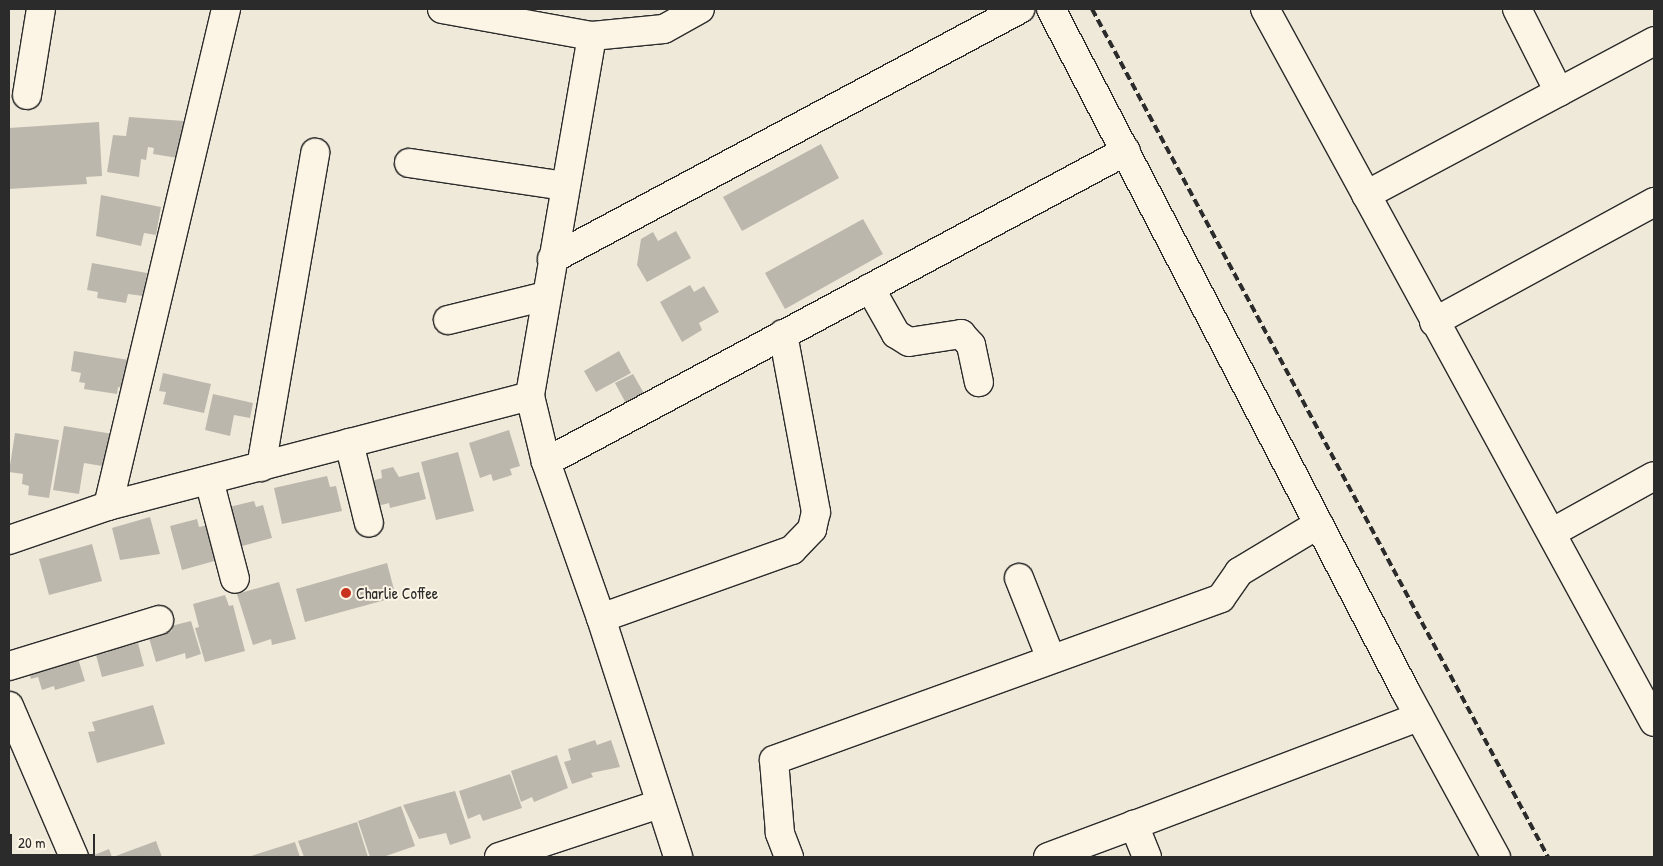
<!DOCTYPE html>
<style>
body{margin:0}
#map{position:relative;width:1663px;height:866px;overflow:hidden;background:#efe9da;font-family:"Patrick Hand",sans-serif}
div>[style]{position:absolute}
[style*='--x']{left:calc(var(--x)*1px);top:calc(var(--y)*1px);width:calc(var(--w)*1px);rotate:calc(var(--a)*1deg)}
.building>*{inset:0;background:#bcb7ac}
.roads{filter:drop-shadow(1px 0 #2b2b2b) drop-shadow(-1px 0 #2b2b2b) drop-shadow(0 1px #2b2b2b) drop-shadow(0 -1px #2b2b2b)}
.minor>*{height:28px;margin:-14px;padding:0 14px;transform-origin:14px;border-radius:14px;background:#fcf5e5}
.rail>*{height:4px;margin-top:-2px;transform-origin:0;background:repeating-linear-gradient(90deg,#2b2b2b 0 8px,transparent 0 12px)}
.dots>*{width:14px;height:14px;translate:-50% -50%;box-sizing:border-box;border:2px solid #fcf5e5;border-radius:50%}
span{translate:-50% -50%;white-space:nowrap;text-align:center;line-height:1.15;-webkit-text-stroke:4px #fcf5e5;paint-order:stroke}
.poi-label{font-size:16px;color:#2b2b2b}
.left{translate:0 -50%;text-align:left}
.frame{position:absolute;inset:0;border:10px solid #2b2b2b;pointer-events:none}
.scale{position:absolute;left:10px;top:834px;width:85px;height:22px;box-sizing:border-box;border:2px solid #2b2b2b;border-top:0;padding-left:6px;font-size:15px;line-height:18px;white-space:nowrap;color:#2b2b2b;-webkit-text-stroke:4px #fcf5e5;paint-order:stroke}
</style>
<div id="map">
<div class="building">
<div style="clip-path:polygon(129px 117px,184px 121px,178px 158px,153px 154px,154px 148px,148px 147px,146px 160px,141px 159px,139px 177px,107px 172px,113px 135px,126px 136px)"></div>
<div style="clip-path:polygon(99px 122px,102px 176px,86px 177px,87px 184px,9px 189px,9px 128px)"></div>
<div style="clip-path:polygon(821px 144px,839px 178px,742px 231px,723px 197px)"></div>
<div style="clip-path:polygon(101px 195px,161px 207px,156px 235px,144px 233px,141px 246px,96px 236px)"></div>
<div style="clip-path:polygon(863px 219px,883px 254px,785px 309px,765px 273px)"></div>
<div style="clip-path:polygon(676px 231px,691px 258px,647px 282px,637px 265px,641px 239px,653px 232px,658px 241px)"></div>
<div style="clip-path:polygon(92px 263px,147px 273px,143px 296px,128px 294px,126px 303px,97px 298px,98px 292px,87px 290px)"></div>
<div style="clip-path:polygon(690px 285px,694px 292px,704px 286px,719px 312px,699px 323px,702px 330px,682px 342px,660px 302px)"></div>
<div style="clip-path:polygon(74px 351px,135px 361px,130px 389px,118px 387px,117px 394px,84px 389px,85px 383px,79px 382px,81px 373px,71px 371px)"></div>
<div style="clip-path:polygon(619px 351px,631px 373px,596px 392px,584px 371px)"></div>
<div style="clip-path:polygon(163px 373px,211px 384px,204px 413px,163px 404px,166px 392px,159px 391px)"></div>
<div style="clip-path:polygon(633px 374px,646px 397px,628px 407px,615px 383px)"></div>
<div style="clip-path:polygon(213px 394px,253px 403px,250px 418px,234px 415px,230px 436px,205px 430px)"></div>
<div style="clip-path:polygon(64px 426px,113px 434px,108px 467px,84px 463px,79px 494px,53px 490px)"></div>
<div style="clip-path:polygon(509px 430px,520px 466px,510px 469px,512px 475px,493px 481px,491px 474px,480px 478px,469px 443px)"></div>
<div style="clip-path:polygon(15px 433px,59px 440px,49px 498px,28px 495px,29px 486px,22px 484px,23px 474px,9px 472px)"></div>
<div style="clip-path:polygon(458px 452px,474px 511px,436px 520px,421px 462px)"></div>
<div style="clip-path:polygon(393px 467px,399px 477px,419px 472px,426px 499px,390px 508px,389px 503px,374px 507px,368px 482px,382px 478px,381px 470px)"></div>
<div style="clip-path:polygon(327px 476px,330px 487px,336px 486px,342px 511px,282px 524px,274px 488px)"></div>
<div style="clip-path:polygon(254px 501px,256px 507px,263px 505px,272px 538px,235px 548px,225px 508px)"></div>
<div style="clip-path:polygon(150px 517px,160px 554px,120px 560px,112px 528px)"></div>
<div style="clip-path:polygon(197px 519px,199px 527px,208px 525px,218px 560px,182px 570px,170px 526px)"></div>
<div style="clip-path:polygon(92px 544px,102px 581px,49px 595px,39px 559px)"></div>
<div style="clip-path:polygon(387px 563px,396px 597px,305px 622px,296px 589px)"></div>
<div style="clip-path:polygon(279px 582px,296px 639px,272px 645px,271px 639px,253px 645px,237px 594px)"></div>
<div style="clip-path:polygon(225px 595px,229px 606px,233px 605px,245px 651px,205px 662px,195px 628px,199px 627px,193px 604px)"></div>
<div style="clip-path:polygon(191px 621px,201px 654px,186px 659px,185px 653px,156px 662px,149px 638px,172px 631px,171px 626px)"></div>
<div style="clip-path:polygon(121px 639px,123px 647px,138px 643px,144px 666px,102px 677px,96px 655px,109px 652px,106px 643px)"></div>
<div style="clip-path:polygon(75px 649px,85px 681px,55px 690px,54px 686px,42px 690px,38px 677px,31px 679px,27px 664px)"></div>
<div style="clip-path:polygon(153px 705px,165px 744px,97px 763px,88px 732px,95px 731px,92px 722px)"></div>
<div style="clip-path:polygon(595px 740px,597px 745px,611px 740px,620px 767px,591px 773px,593px 777px,572px 784px,564px 762px,571px 760px,568px 749px)"></div>
<div style="clip-path:polygon(557px 755px,568px 788px,534px 802px,532px 797px,521px 802px,511px 771px)"></div>
<div style="clip-path:polygon(510px 774px,522px 808px,483px 821px,480px 814px,468px 819px,459px 791px)"></div>
<div style="clip-path:polygon(455px 791px,471px 838px,450px 845px,446px 833px,419px 839px,403px 805px)"></div>
<div style="clip-path:polygon(401px 806px,415px 846px,383px 857px,370px 857px,358px 821px)"></div>
<div style="clip-path:polygon(357px 822px,368px 857px,304px 857px,298px 841px)"></div>
<div style="clip-path:polygon(156px 841px,162px 857px,113px 857px)"></div>
<div style="clip-path:polygon(295px 842px,300px 857px,248px 857px)"></div>
<div style="clip-path:polygon(109px 849px,112px 857px,95px 857px,94px 855px)"></div>
</div>
<div class="roads">
<div class="minor">
<div style="--x:442;--y:9;--w:152;--a:10.2"></div>
<div style="--x:592;--y:36;--w:72;--a:-5.6"></div>
<div style="--x:664;--y:29;--w:41;--a:-29.1"></div>
<div style="--x:1051;--y:9;--w:772;--a:62.54"></div>
<div style="--x:1407;--y:694;--w:186;--a:61.4"></div>
<div style="--x:1265;--y:9;--w:812;--a:61.38"></div>
<div style="--x:1517;--y:9;--w:93;--a:63.2"></div>
<div style="--x:592;--y:36;--w:365;--a:99.8"></div>
<div style="--x:530;--y:396;--w:68;--a:76.4"></div>
<div style="--x:546;--y:462;--w:165;--a:70.6"></div>
<div style="--x:601;--y:618;--w:251;--a:72.1"></div>
<div style="--x:27;--y:95;--w:87;--a:-80.8"></div>
<div style="--x:409;--y:163;--w:158;--a:8.4"></div>
<div style="--x:1366;--y:195;--w:327;--a:-28.1"></div>
<div style="--x:552;--y:259;--w:531;--a:-28.11"></div>
<div style="--x:870;--y:288;--w:53;--a:60.5"></div>
<div style="--x:896;--y:334;--w:15;--a:32"></div>
<div style="--x:909;--y:342;--w:53;--a:-8.7"></div>
<div style="--x:961;--y:334;--w:15;--a:48"></div>
<div style="--x:971;--y:345;--w:38;--a:78"></div>
<div style="--x:448;--y:320;--w:101;--a:-13.8"></div>
<div style="--x:1434;--y:322;--w:251;--a:-28.6"></div>
<div style="--x:349;--y:443;--w:82;--a:76"></div>
<div style="--x:546;--y:462;--w:658;--a:-28.2"></div>
<div style="--x:261;--y:467;--w:319;--a:-80.2"></div>
<div style="--x:209;--y:480;--w:102;--a:75.3"></div>
<div style="--x:108;--y:506;--w:511;--a:-76.64"></div>
<div style="--x:1553;--y:532;--w:115;--a:-29"></div>
<div style="--x:9;--y:540;--w:105;--a:-19"></div>
<div style="--x:108;--y:506;--w:436;--a:-14.6"></div>
<div style="--x:1019;--y:578;--w:87;--a:68.4"></div>
<div style="--x:601;--y:618;--w:203;--a:-19.6"></div>
<div style="--x:792;--y:550;--w:29;--a:-46"></div>
<div style="--x:812;--y:529;--w:17;--a:-77"></div>
<div style="--x:816;--y:512;--w:181;--a:-100.5"></div>
<div style="--x:9;--y:666;--w:157;--a:-17"></div>
<div style="--x:9;--y:706;--w:164;--a:66.7"></div>
<div style="--x:499;--y:857;--w:169;--a:-18.3"></div>
<div style="--x:789;--y:857;--w:26;--a:-111"></div>
<div style="--x:780;--y:833;--w:73;--a:-94.7"></div>
<div style="--x:774;--y:760;--w:475;--a:-19.9"></div>
<div style="--x:1221;--y:598;--w:32;--a:-55"></div>
<div style="--x:1239;--y:572;--w:93;--a:-31"></div>
<div style="--x:1048;--y:857;--w:92;--a:-20.4"></div>
<div style="--x:1147;--y:857;--w:35;--a:-112"></div>
<div style="--x:1134;--y:825;--w:305;--a:-20.8"></div>
</div>
</div>
<div class="rail">
<div style="--x:1092;--y:9;--w:963;--a:61.73"></div>
</div>
<div class="dots">
<div style="left:346px;top:593px;background:#c8321e"></div>
</div>
<div class="poi-label">
<span class="left" style="left:356px;top:593px">Charlie Coffee</span>
</div>
<div class="frame"></div>
<div class="scale">20 m</div>
</div>
